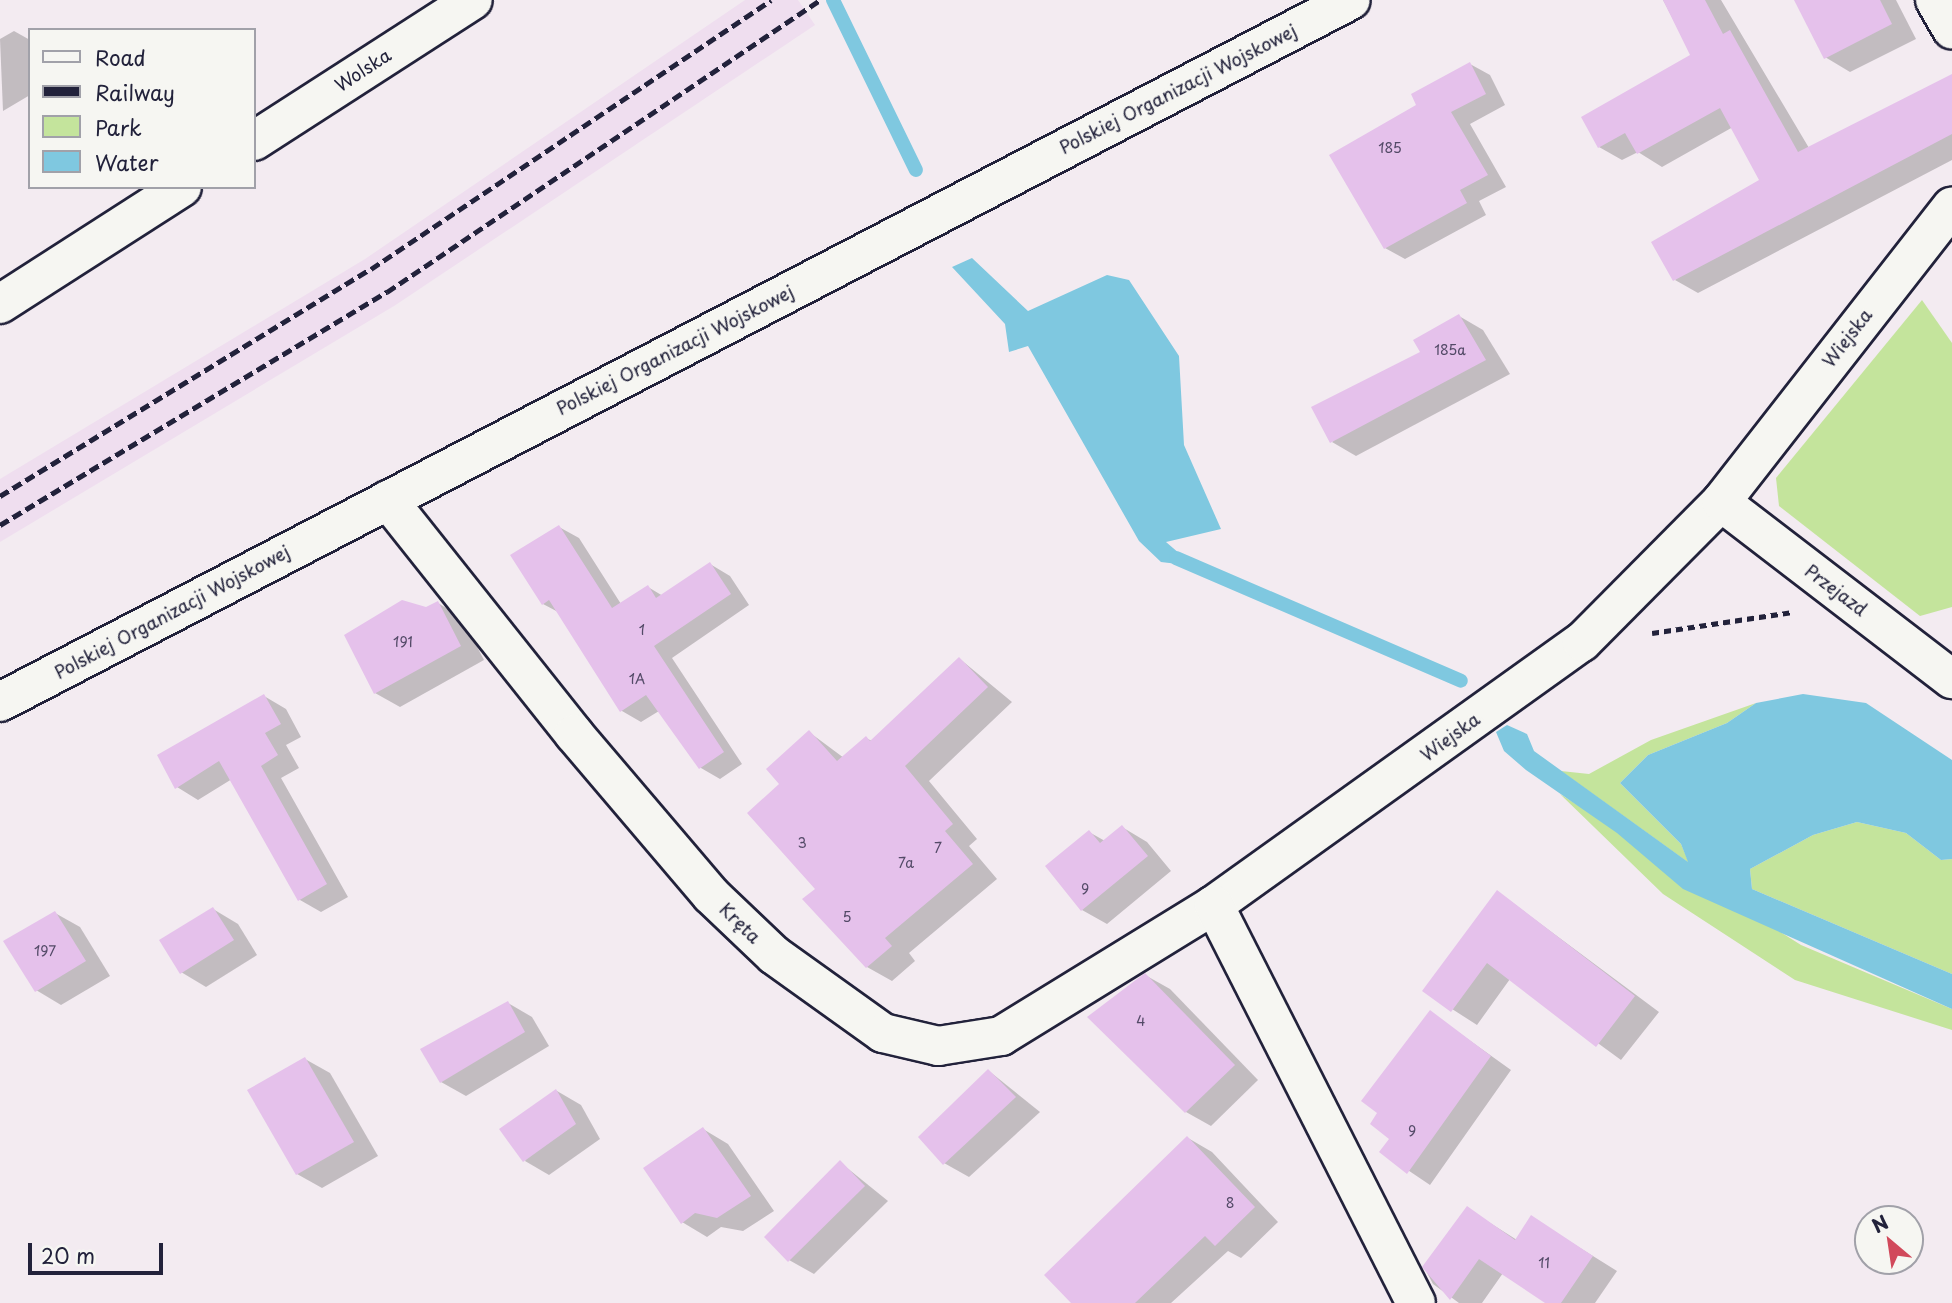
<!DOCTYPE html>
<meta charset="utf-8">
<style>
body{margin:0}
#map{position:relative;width:1952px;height:1303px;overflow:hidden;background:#f3ebf1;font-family:"Playpen Sans",sans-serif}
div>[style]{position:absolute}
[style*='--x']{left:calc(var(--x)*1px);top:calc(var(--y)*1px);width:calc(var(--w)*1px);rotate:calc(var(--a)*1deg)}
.built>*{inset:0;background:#efdeef}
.green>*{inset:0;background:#c4e49c}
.water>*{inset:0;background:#7fc8e0}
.shadow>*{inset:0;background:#0003}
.stream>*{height:14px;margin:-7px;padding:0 7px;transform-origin:7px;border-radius:7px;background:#7fc8e0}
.building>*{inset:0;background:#e5c1eb}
.path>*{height:4.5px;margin-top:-2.25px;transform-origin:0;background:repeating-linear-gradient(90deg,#22223b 0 7px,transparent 0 12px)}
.roads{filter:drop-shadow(2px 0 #22223b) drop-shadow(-2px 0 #22223b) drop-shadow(0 2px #22223b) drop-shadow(0 -2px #22223b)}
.minor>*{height:38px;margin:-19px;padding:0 19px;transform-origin:19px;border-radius:19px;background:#f6f6f2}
.major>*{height:38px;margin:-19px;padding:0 19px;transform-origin:19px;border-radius:19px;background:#f6f6f2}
.rail>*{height:5px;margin-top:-2.5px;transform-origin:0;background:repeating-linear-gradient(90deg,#22223b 0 10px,transparent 0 15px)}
span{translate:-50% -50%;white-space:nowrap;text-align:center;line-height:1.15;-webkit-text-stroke:5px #f6f6f2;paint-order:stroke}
.number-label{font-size:14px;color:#534a67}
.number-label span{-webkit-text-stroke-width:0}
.street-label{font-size:18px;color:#22223b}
.legend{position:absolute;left:28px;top:28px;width:228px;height:161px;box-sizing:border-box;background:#f6f6f2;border:2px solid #a1a1a9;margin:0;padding:9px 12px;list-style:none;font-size:21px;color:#22223b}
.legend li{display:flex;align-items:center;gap:14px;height:35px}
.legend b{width:35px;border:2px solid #a1a1a9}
.north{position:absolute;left:1854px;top:1205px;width:70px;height:70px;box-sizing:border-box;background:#f6f6f2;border:2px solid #a1a1a9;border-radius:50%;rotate:331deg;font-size:19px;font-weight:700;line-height:28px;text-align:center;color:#22223b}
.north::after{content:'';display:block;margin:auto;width:24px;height:32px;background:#d1495b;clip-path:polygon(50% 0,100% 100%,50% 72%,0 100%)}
.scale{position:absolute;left:28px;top:1243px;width:135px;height:32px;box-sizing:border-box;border:4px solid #22223b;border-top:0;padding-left:9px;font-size:21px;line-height:24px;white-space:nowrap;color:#22223b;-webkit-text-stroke:5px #f6f6f2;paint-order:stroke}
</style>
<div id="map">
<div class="built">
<div style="clip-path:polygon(745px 0,798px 0,815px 25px,394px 306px,0 542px,0 479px,365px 259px)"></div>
</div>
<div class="green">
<div style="clip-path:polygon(1922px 300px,1952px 343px,1952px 607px,1920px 616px,1779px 506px,1776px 478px)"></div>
<div style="clip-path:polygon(1756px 703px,1727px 723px,1648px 755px,1620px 783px,1681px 844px,1689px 863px,1561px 771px,1589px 774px,1651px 740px)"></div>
<div style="clip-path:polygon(1560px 794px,1801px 945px,1952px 1009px,1952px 1030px,1795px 980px,1663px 894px)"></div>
<div style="clip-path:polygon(1857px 822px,1906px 833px,1941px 860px,1952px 859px,1952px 974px,1752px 889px,1750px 869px,1813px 835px)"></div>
</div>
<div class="water">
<div style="clip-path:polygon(972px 258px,1028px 311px,1107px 275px,1129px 280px,1179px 356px,1184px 445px,1221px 529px,1166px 542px,1194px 566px,1161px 562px,1139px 541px,1028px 346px,1009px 352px,1005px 324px,952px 267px)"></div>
<div style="clip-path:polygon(1803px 694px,1866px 703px,1952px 760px,1952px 859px,1941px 860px,1906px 833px,1857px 822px,1813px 835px,1750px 869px,1752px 889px,1952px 974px,1952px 1009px,1683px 889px,1617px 833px,1526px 770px,1504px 751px,1496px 732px,1507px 725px,1527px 734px,1534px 751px,1688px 862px,1681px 844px,1620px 783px,1648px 755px,1727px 723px,1756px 703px)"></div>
</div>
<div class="shadow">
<div style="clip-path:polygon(1663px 0,1721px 0,1809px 148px,1952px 82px,1952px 160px,1698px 293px,1675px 280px,1762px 181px,1733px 127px,1662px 167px,1638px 152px,1622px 160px,1599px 147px,1692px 55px)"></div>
<div style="clip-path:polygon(1797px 0,1896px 0,1916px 39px,1850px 72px,1825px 57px)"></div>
<div style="clip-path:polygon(14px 31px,30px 40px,30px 95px,3px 111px,0 39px)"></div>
<div style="clip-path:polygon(1470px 64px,1490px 75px,1505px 105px,1470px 124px,1506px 187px,1479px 201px,1486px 215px,1405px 259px,1385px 248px,1418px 106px)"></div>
<div style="clip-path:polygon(1459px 316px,1483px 330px,1510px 374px,1356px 456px,1332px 442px)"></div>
<div style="clip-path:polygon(559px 527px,579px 538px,621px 604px,648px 587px,663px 596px,710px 564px,730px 576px,749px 605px,672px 658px,742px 764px,720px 779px,701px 768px,659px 711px,641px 722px,622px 711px,560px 613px,543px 604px)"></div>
<div style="clip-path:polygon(438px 603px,462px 618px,484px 660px,400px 707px,375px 693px,426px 609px)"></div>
<div style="clip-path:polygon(960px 659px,1012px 702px,929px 781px,977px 839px,969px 846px,997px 879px,909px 953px,915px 961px,892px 981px,867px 967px,805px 900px,818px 889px,782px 784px,809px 732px,844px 758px,866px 738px,872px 741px)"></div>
<div style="clip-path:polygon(264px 696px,286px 709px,301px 737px,286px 745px,299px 768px,281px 778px,348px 897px,321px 912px,300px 900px,232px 779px,198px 800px,177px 787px)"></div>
<div style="clip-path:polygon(1122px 827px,1147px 842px,1171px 871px,1107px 924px,1082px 910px,1089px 832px,1105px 841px)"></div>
<div style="clip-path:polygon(1498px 892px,1659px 1012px,1621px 1060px,1510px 979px,1477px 1025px,1424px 991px)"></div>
<div style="clip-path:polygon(213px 909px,238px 924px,257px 955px,206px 987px,181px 972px)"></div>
<div style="clip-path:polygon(55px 913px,80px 927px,110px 976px,61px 1005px,36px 990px)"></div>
<div style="clip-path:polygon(1145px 975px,1170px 989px,1258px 1080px,1211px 1126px,1186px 1112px)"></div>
<div style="clip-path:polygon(508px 1003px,532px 1017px,549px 1046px,466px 1096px,441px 1082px)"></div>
<div style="clip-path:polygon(1430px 1012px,1511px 1070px,1430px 1185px,1381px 1152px,1392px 1139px)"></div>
<div style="clip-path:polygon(305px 1059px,330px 1073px,378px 1156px,322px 1188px,297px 1174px)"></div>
<div style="clip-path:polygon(989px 1071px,1040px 1112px,969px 1177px,944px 1163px)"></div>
<div style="clip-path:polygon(557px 1091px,581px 1105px,600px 1139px,549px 1175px,525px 1161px)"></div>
<div style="clip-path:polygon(703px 1129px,728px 1144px,774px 1211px,743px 1231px,721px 1227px,707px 1237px,682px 1222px)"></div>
<div style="clip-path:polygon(1188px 1138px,1212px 1152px,1278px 1222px,1241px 1258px,1228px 1251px,1171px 1303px,1073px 1303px)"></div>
<div style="clip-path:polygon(841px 1163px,888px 1201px,814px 1274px,789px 1260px)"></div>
<div style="clip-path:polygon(1468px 1209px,1517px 1240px,1532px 1218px,1617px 1271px,1595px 1303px,1549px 1303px,1503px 1273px,1482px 1303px,1459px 1303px,1433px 1284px,1424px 1267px)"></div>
</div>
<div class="stream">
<div style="--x:833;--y:0;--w:189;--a:64"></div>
<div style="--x:1176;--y:558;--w:310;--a:23.3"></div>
</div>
<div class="building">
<div style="clip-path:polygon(1663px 0,1705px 0,1723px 34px,1730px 30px,1798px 152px,1952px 74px,1952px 134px,1673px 281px,1651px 242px,1759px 180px,1720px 108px,1637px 154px,1625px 133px,1598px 148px,1581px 117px,1690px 55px)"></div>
<div style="clip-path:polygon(1794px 0,1880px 0,1892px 24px,1824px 59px)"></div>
<div style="clip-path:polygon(1470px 62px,1486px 94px,1451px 112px,1488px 175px,1460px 190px,1467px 203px,1384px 249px,1329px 155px,1416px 105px,1411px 94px)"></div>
<div style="clip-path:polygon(1459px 314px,1486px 360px,1330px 443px,1311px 407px,1420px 352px,1413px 340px)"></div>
<div style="clip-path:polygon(559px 525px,612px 608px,648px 585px,656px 598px,710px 562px,731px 594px,654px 646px,724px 752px,699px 769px,646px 695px,620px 712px,549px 600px,542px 605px,510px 555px)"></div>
<div style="clip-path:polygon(402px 600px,426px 607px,438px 601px,461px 646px,374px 694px,344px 635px)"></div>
<div style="clip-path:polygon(959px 657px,988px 687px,905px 766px,953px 824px,945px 831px,973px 864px,885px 938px,892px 946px,866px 968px,802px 899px,815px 889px,747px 813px,779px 784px,766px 769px,809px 730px,837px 761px,866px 736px,870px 741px)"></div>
<div style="clip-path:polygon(264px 694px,281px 724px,265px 733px,278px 755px,261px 766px,327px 884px,298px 901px,219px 761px,175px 789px,157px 755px)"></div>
<div style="clip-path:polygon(1122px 825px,1148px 856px,1081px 911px,1045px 866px,1089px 830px,1100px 843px)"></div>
<div style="clip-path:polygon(1497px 890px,1635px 996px,1596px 1047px,1487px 963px,1451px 1012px,1422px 991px)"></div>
<div style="clip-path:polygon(213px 907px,234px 940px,180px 974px,159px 940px)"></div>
<div style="clip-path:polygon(55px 911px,86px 961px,35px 992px,3px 941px)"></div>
<div style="clip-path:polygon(1145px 973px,1235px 1065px,1185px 1113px,1087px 1017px)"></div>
<div style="clip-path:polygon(508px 1001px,525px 1032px,440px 1083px,420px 1049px)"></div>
<div style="clip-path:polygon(1430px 1010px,1491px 1056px,1407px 1174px,1379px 1152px,1389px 1139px,1370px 1124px,1377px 1113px,1361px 1101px)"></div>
<div style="clip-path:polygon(305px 1057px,354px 1142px,296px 1175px,247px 1090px)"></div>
<div style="clip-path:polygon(988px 1069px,1016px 1097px,943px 1165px,918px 1137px)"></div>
<div style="clip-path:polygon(556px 1089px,576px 1124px,523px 1162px,499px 1129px)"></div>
<div style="clip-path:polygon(703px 1127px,751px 1196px,717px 1218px,695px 1213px,681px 1224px,643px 1168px)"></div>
<div style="clip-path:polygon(1187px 1136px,1255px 1207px,1215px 1246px,1205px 1236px,1135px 1303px,1071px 1303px,1044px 1275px)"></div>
<div style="clip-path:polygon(840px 1160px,865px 1186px,788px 1262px,764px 1237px)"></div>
<div style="clip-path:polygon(1467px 1206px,1515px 1240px,1531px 1215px,1593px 1256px,1561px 1303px,1545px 1303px,1479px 1259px,1450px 1300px,1422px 1267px)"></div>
</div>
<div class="path">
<div style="--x:1652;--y:633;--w:142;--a:-8.5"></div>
</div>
<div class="roads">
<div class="minor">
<div style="--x:1935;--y:0;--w:34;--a:60"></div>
<div style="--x:254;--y:141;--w:260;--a:-32.8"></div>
<div style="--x:0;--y:304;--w:216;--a:-32.7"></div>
<div style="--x:388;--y:500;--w:299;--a:51.5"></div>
<div style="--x:574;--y:734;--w:211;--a:49.6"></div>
<div style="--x:711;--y:895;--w:87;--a:43.6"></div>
<div style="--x:774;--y:955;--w:134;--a:35.6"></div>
<div style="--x:883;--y:1033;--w:57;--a:13.3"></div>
<div style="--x:938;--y:1046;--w:64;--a:-9"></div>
<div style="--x:1001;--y:1036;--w:250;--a:-31.6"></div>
<div style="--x:1214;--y:905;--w:452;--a:-35.6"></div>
<div style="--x:1582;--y:642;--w:197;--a:-45.2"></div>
<div style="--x:1721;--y:502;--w:375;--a:-52"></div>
<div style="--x:1721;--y:502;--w:291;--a:37.5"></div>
<div style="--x:1214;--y:905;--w:446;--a:63.1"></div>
</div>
<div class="major">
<div style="--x:0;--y:702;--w:1522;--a:-27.46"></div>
</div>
</div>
<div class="rail">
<div style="--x:0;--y:496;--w:435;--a:-31.5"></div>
<div style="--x:371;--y:269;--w:482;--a:-33.9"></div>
<div style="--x:0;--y:525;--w:452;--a:-31.1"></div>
<div style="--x:387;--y:292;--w:522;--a:-33.99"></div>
</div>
<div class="number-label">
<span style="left:1390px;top:148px">185</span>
<span style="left:1450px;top:350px">185a</span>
<span style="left:642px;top:630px">1</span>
<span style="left:403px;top:642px">191</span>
<span style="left:637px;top:679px">1A</span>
<span style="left:802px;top:843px">3</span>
<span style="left:938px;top:848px">7</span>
<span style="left:906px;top:863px">7a</span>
<span style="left:1085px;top:889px">9</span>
<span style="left:847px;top:917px">5</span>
<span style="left:45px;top:951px">197</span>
<span style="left:1141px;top:1021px">4</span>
<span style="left:1412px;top:1131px">9</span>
<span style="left:1230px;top:1203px">8</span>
<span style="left:1544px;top:1263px">11</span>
</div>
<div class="street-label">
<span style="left:363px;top:70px;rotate:-33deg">Wolska</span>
<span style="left:1178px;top:89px;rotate:-27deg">Polskiej Organizacji Wojskowej</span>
<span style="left:1847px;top:338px;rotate:-52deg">Wiejska</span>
<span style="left:675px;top:350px;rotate:-27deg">Polskiej Organizacji Wojskowej</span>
<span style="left:1836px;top:590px;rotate:37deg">Przejazd</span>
<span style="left:172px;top:612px;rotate:-28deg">Polskiej Organizacji Wojskowej</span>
<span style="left:1450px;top:737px;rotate:-36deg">Wiejska</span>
<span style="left:740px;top:923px;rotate:44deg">Kręta</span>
</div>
<ul class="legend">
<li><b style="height:9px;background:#f6f6f2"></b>Road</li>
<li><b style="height:9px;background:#22223b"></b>Railway</li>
<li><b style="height:19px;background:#c4e49c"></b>Park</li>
<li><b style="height:19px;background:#7fc8e0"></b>Water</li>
</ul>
<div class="north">N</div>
<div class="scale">20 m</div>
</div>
